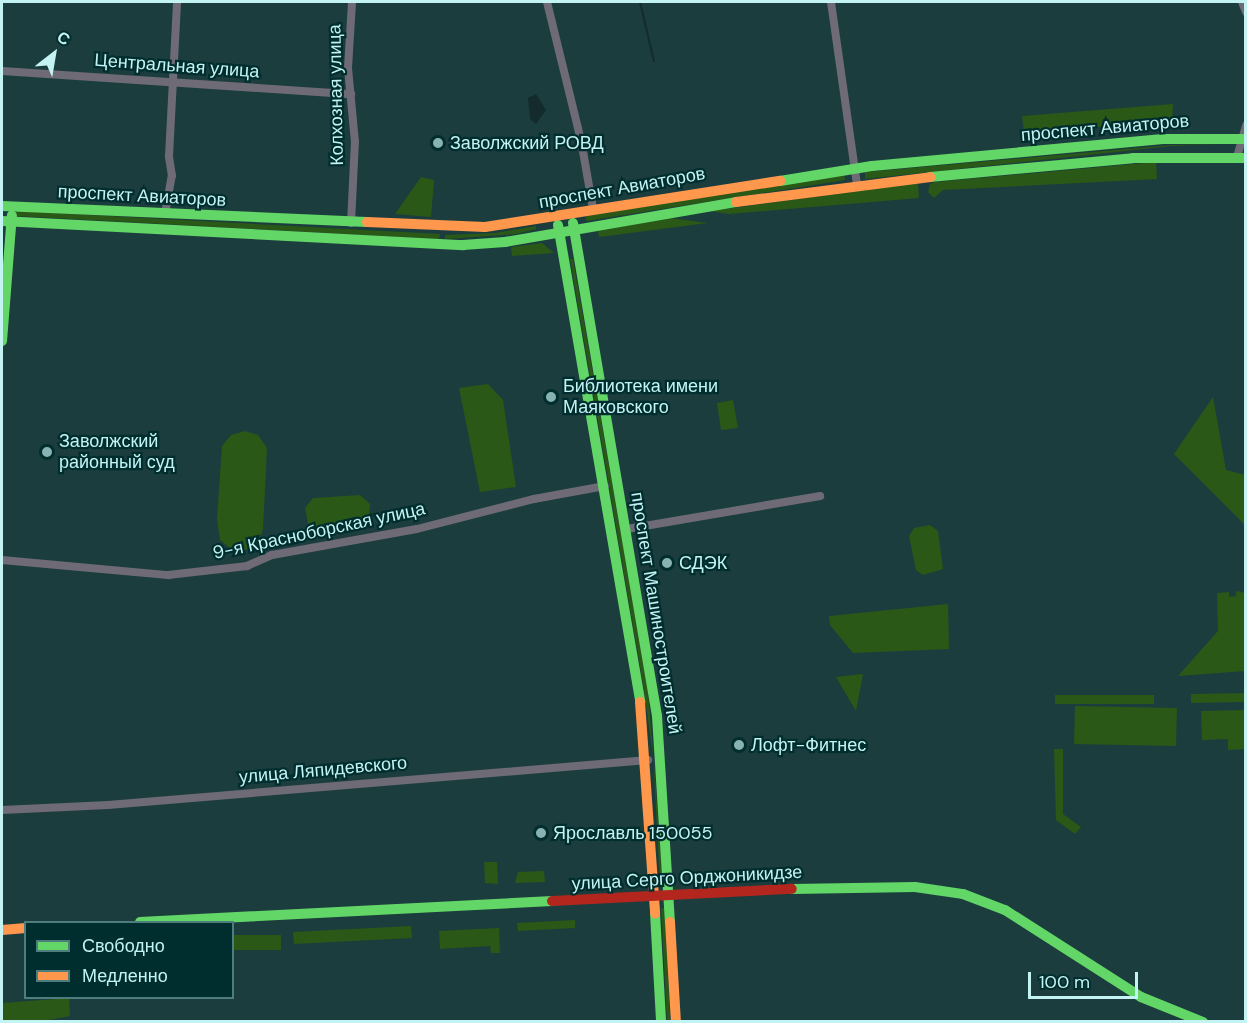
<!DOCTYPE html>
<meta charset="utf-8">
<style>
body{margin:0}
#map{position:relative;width:1247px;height:1023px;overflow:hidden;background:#1c3d3d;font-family:"DM Sans",sans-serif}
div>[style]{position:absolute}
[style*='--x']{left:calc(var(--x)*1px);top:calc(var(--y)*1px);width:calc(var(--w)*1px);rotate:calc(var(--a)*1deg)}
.green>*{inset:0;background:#2a5817}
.water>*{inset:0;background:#132b2c}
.stream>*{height:2px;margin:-1px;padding:0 1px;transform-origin:1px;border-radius:1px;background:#132b2c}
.street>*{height:8px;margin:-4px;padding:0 4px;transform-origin:4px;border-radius:4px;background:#6e6a76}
.fast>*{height:10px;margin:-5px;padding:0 5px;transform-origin:5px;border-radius:5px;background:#63d668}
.slow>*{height:10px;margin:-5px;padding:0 5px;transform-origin:5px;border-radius:5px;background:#ff974d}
.jam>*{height:10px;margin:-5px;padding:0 5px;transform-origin:5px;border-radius:5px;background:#b3261e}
.dots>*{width:16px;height:16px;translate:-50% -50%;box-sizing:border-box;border:3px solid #002e2f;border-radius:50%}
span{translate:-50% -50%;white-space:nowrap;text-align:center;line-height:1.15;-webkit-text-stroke:4.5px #002e2f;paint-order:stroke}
.street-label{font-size:18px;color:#c4f3f3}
.poi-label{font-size:18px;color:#c4f3f3}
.left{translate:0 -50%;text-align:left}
.frame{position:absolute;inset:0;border:3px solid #c4f3f3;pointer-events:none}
.legend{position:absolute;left:24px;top:921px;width:210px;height:78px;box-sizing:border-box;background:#002e2f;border:2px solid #4e7d7d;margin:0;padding:8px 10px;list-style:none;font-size:18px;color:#c4f3f3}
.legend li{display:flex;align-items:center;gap:12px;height:30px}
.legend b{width:30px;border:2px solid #4e7d7d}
.north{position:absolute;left:24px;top:24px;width:60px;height:60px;-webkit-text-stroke:4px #002e2f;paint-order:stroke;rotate:31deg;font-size:16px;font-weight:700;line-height:24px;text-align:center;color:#c4f3f3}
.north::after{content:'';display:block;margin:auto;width:21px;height:27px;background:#c4f3f3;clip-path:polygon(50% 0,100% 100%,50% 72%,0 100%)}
.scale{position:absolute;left:1028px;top:972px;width:110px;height:27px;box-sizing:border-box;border:3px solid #c4f3f3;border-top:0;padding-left:8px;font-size:18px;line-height:21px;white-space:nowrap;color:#c4f3f3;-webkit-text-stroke:4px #002e2f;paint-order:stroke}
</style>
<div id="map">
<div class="green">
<div style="clip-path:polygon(1173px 104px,1172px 122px,1024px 132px,1022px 116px)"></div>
<div style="clip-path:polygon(1221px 144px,1172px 146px,865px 179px,865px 172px,1171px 145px)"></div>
<div style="clip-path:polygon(1156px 162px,1157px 179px,943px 190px,934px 198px,928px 192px,930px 184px,935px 182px)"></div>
<div style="clip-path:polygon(844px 174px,845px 180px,586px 221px,586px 216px)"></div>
<div style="clip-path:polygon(421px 177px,434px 180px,431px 217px,395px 214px)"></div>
<div style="clip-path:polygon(918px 183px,919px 198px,729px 214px,710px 211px)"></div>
<div style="clip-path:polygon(16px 211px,440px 234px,439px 239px,16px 216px)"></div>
<div style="clip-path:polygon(670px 218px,708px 223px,599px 237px,598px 231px)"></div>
<div style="clip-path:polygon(536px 226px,536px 229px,516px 234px,445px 239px,445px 235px,495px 233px)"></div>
<div style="clip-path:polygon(542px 243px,554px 253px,512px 256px,511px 247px)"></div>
<div style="clip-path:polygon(570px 259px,573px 259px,648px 689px,663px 881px,660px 881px,653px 756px,644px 690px)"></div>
<div style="clip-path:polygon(488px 384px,503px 400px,516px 487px,480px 492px,459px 388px)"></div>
<div style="clip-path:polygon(1213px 397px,1226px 470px,1245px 475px,1245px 525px,1174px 454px)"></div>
<div style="clip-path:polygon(733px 400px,738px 428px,721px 430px,717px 403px)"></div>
<div style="clip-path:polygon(245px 431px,258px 435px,267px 448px,263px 529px,258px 542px,246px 550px,231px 549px,220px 540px,217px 519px,222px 446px,231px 435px)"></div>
<div style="clip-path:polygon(360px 495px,370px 504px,368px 524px,315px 530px,308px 524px,305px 508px,313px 498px)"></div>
<div style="clip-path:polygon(930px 525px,938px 531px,943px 569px,923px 575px,916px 570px,909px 536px,914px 528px)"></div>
<div style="clip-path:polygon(1236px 591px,1245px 593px,1245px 671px,1178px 676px,1218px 631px,1217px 593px,1229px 592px,1229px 597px,1236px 596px)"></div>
<div style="clip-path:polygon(948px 604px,949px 649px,853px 653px,830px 625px,829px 616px)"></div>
<div style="clip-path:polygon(863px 674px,856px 711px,836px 677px)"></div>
<div style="clip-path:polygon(1245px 693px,1245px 702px,1191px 703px,1191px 694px)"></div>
<div style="clip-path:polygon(1055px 695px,1154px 695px,1154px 704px,1055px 704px)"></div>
<div style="clip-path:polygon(1075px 706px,1177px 708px,1176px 746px,1074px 744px)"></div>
<div style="clip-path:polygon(1245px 710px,1245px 749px,1228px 750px,1228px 739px,1202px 740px,1201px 711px)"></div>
<div style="clip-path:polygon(1054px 749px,1063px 749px,1063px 814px,1081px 827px,1075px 834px,1056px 820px)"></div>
<div style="clip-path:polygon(484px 862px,497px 862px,498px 884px,485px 883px)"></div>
<div style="clip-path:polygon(544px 871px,545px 882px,515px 883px,518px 872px)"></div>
<div style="clip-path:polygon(661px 908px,665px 908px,670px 1021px,667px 1021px)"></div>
<div style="clip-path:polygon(575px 920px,575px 928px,518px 931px,517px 923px)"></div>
<div style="clip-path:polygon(411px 926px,412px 938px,294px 944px,293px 932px)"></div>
<div style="clip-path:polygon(499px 928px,500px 953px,491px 953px,490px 946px,440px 949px,439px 931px)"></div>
<div style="clip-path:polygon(233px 935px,281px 935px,281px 950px,233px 950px)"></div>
<div style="clip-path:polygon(69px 998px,70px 1016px,44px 1021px,2px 1021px,2px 1003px)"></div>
</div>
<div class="water">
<div style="clip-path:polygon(536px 94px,546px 110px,536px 124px,530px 119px,528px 98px)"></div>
</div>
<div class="stream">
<div style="--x:640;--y:2;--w:61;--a:76.7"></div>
</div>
<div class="street">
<div style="--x:547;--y:2;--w:142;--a:76.2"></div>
<div style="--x:581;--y:140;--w:70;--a:80.1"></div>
<div style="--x:831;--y:2;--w:184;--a:81.9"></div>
<div style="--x:1242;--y:2;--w:11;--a:68"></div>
<div style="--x:2;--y:71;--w:350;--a:3.8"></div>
<div style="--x:1237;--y:157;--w:33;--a:-74"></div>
<div style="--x:165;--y:214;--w:39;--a:-80"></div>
<div style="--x:172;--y:176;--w:20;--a:-99"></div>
<div style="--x:169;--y:156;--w:154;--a:-87"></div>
<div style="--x:351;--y:223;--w:81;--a:-87.2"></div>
<div style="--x:355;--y:142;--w:74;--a:-95.4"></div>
<div style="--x:348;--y:68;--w:66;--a:-86.5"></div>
<div style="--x:627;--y:529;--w:196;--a:-9.7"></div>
<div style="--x:2;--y:560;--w:167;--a:5.2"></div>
<div style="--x:168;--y:575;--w:80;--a:-6.5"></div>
<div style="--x:247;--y:566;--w:27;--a:-24"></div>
<div style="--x:272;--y:555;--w:147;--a:-10.2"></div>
<div style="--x:417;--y:529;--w:121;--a:-14.4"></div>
<div style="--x:534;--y:499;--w:72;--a:-10.4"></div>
<div style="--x:2;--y:810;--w:106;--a:-2.7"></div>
<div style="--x:108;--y:805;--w:542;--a:-4.76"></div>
</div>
<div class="fast">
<div style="--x:930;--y:177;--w:204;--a:-5.3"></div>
<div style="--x:1133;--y:158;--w:113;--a:0"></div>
<div style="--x:780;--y:181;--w:93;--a:-9.3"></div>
<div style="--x:872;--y:166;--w:292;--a:-5.3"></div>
<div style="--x:1163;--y:139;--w:83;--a:0"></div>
<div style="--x:2;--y:206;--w:365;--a:2.5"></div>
<div style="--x:2;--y:221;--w:462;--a:3"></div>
<div style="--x:463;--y:245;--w:42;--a:-4.1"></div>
<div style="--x:505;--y:242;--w:234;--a:-9.8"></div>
<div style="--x:573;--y:223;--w:500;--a:80.33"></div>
<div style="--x:657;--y:716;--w:206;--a:86.4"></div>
<div style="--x:558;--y:225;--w:484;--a:80.2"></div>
<div style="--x:2;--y:341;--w:126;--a:-85.5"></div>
<div style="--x:792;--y:889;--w:123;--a:-0.9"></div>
<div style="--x:915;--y:887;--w:49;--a:8.3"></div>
<div style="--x:963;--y:894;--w:45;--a:20.9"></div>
<div style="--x:1005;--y:910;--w:161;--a:32.6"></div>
<div style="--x:1141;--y:997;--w:67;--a:22"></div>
<div style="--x:655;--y:913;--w:109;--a:86.8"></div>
<div style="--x:140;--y:922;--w:413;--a:-2.9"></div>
</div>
<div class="slow">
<div style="--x:736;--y:202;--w:196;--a:-7.3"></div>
<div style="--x:367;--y:222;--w:118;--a:2.4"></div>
<div style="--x:485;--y:227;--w:299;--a:-8.9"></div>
<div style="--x:640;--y:702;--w:212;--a:85.9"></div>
<div style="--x:670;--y:922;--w:100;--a:86.6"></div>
<div style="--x:2;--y:930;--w:24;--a:-5"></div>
</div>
<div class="jam">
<div style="--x:552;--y:901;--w:240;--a:-2.9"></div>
</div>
<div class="dots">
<div style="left:438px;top:143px;background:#89b3b3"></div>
<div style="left:551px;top:397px;background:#89b3b3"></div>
<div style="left:47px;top:452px;background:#89b3b3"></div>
<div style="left:667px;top:563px;background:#89b3b3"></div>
<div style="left:739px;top:745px;background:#89b3b3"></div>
<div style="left:541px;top:833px;background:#89b3b3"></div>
</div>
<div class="street-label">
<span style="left:177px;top:66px;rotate:4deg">Центральная улица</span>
<span style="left:336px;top:95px;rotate:-91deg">Колхозная улица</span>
<span style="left:1105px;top:128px;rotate:-5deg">проспект Авиаторов</span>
<span style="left:622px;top:188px;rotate:-10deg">проспект Авиаторов</span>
<span style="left:142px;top:196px;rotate:3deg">проспект Авиаторов</span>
<span style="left:319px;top:531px;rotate:-12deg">9-я Красноборская улица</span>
<span style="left:656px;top:613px;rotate:81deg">проспект Машиностроителей</span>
<span style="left:323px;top:770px;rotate:-5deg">улица Ляпидевского</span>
<span style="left:687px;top:878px;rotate:-3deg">улица Серго Орджоникидзе</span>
</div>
<div class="poi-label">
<span class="left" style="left:450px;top:143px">Заволжский РОВД</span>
<span class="left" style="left:563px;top:397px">Библиотека имени<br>Маяковского</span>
<span class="left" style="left:59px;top:452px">Заволжский<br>районный суд</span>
<span class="left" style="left:679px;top:563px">СДЭК</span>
<span class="left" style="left:751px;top:745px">Лофт-Фитнес</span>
<span class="left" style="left:553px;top:833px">Ярославль 150055</span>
</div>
<div class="frame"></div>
<ul class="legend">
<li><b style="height:8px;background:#63d668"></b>Свободно</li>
<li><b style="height:8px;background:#ff974d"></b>Медленно</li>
</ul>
<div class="north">С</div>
<div class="scale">100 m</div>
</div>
